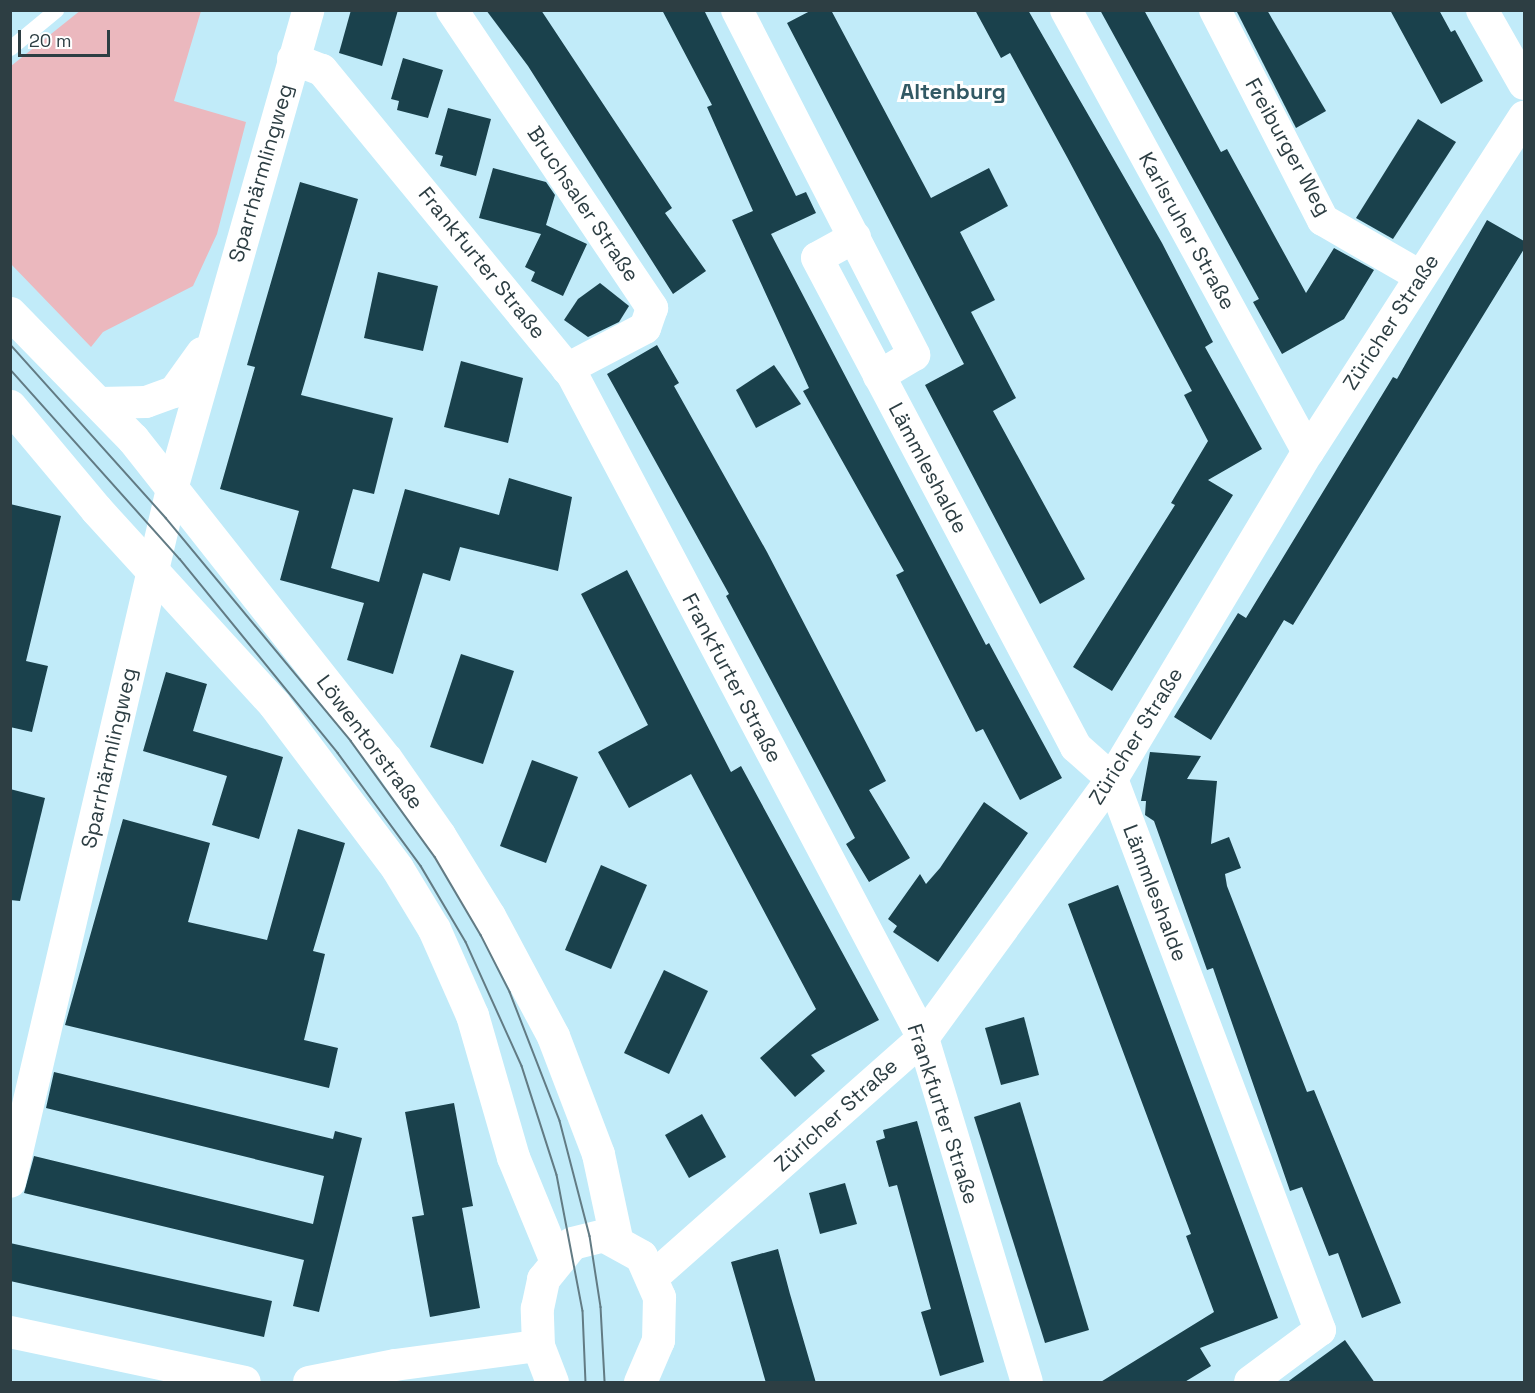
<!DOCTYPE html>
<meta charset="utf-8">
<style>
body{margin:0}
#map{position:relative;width:1535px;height:1393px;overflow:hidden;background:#c1ebf9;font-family:"Space Grotesk",sans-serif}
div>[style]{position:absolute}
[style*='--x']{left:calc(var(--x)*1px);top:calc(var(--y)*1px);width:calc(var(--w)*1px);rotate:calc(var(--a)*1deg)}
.green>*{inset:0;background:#ebb8be}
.building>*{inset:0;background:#1a414c}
.lane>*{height:15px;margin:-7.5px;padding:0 7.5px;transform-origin:7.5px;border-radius:7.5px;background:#fff}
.street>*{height:32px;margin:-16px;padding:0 16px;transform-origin:16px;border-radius:16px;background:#fff}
.secondary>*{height:33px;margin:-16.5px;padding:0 16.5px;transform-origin:16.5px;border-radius:16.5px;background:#fff}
.tram>*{height:1.5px;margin:-0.75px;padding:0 0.75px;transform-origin:0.75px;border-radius:0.75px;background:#627b84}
span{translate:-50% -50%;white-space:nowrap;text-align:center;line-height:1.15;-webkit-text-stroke:6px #fff;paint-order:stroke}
.street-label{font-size:21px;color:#2d3e43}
.neighbourhood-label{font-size:22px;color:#325964;font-weight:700}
.frame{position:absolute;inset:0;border:12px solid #2d3e43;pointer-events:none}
.scale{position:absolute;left:18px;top:30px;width:92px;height:27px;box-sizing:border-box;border:3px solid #2d3e43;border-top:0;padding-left:8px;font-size:18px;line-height:21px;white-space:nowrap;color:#2d3e43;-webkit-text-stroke:4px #fff;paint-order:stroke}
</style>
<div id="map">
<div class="green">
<div style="clip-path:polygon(81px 10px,201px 11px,174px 101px,246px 122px,217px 234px,193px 286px,103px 332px,91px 347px,10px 263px,11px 66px)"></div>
</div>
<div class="building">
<div style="clip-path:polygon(351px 10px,398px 10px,382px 66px,339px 53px)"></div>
<div style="clip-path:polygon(486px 10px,541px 10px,672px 208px,665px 213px,706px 271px,673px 294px,528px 66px)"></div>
<div style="clip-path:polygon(662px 10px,704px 10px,796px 196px,806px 192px,816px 213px,771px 234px,986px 645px,989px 643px,1062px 778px,1020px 800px,983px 729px,976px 732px,896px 575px,904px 571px,803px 391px,809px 388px,732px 220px,753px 211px,707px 107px,712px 105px)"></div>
<div style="clip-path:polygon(812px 10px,831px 10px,931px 198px,989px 168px,1008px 206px,960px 232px,995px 300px,971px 312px,1016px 398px,993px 411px,1085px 579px,1040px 604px,925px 385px,964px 364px,787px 23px)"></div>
<div style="clip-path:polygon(975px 10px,1028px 10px,1162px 243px,1213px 342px,1205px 347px,1262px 449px,1208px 480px,1233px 495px,1112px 691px,1073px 667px,1175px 505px,1171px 503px,1208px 441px,1184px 395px,1192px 391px,1067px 157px,1010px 53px,1001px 58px)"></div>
<div style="clip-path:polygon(1100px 10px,1144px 10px,1221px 152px,1227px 149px,1306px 293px,1334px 248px,1374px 270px,1344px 319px,1282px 354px,1253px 302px,1259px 299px)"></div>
<div style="clip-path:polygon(1236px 10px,1267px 10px,1326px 111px,1296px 128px)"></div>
<div style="clip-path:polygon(1390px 10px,1439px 10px,1451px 32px,1455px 30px,1483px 81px,1441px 104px)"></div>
<div style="clip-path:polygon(403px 58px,443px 70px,428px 118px,397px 110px,399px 101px,391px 99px)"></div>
<div style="clip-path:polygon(448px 108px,491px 119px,476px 176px,440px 166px,443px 156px,435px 154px)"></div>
<div style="clip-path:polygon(1418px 119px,1456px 142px,1393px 239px,1356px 218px)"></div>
<div style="clip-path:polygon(493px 168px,546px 182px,555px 195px,546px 225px,587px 244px,563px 296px,531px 281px,535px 272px,525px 267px,541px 234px,479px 218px)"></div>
<div style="clip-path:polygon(300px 182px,358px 199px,301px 395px,393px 418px,374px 494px,353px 489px,331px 568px,379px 582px,405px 489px,499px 515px,509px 478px,572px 497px,558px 571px,460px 547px,450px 581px,423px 573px,393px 674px,347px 660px,364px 603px,280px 580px,299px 511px,220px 489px,255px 367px,247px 365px)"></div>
<div style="clip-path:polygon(1487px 220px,1524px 241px,1524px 249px,1293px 625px,1284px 620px,1211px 740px,1174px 717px,1238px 613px,1246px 618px,1393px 377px,1397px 379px)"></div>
<div style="clip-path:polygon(378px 272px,438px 286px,423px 351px,364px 338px)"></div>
<div style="clip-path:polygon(600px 283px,629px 306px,619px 322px,588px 337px,564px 320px,578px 299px)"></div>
<div style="clip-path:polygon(657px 345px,679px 383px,674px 386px,767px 552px,886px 781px,869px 790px,910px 858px,869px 882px,846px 844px,855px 838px,726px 596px,729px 594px,607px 374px)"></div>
<div style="clip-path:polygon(461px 361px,523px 378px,508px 443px,444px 427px)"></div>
<div style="clip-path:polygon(774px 365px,801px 404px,756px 428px,736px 390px)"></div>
<div style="clip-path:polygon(10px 504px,61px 516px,26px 661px,48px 666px,32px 732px,10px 727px)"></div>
<div style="clip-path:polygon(627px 570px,731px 772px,741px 766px,879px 1020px,811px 1055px,825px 1071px,795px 1097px,760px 1058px,816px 1009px,691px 774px,629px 808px,598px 752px,648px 725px,581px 594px)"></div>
<div style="clip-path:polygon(461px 654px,514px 671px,483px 764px,430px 747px)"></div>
<div style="clip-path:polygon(166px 672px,207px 684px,193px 731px,283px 757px,259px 839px,212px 825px,227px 776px,143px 751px)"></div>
<div style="clip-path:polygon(1150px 752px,1201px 756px,1187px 779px,1217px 781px,1211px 844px,1229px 837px,1241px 868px,1225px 874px,1227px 886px,1307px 1092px,1314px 1090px,1401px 1303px,1362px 1318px,1338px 1253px,1329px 1256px,1302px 1187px,1290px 1191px,1213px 968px,1207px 970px,1154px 821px,1145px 815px,1146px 801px,1141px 801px)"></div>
<div style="clip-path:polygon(532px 760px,578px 777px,546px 863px,500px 846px)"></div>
<div style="clip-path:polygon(10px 789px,45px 798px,20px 901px,10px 900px)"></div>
<div style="clip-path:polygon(984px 802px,1028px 833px,938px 962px,893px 932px,897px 926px,888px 919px,920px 874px,926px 884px,940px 868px)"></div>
<div style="clip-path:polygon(123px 819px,210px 843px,188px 922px,267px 940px,298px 829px,345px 843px,313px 951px,325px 954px,304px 1040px,338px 1048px,329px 1088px,65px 1025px)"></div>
<div style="clip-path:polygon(601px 865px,647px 885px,611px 969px,565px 950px)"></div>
<div style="clip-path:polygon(1118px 885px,1278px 1318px,1200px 1348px,1211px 1366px,1183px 1383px,1099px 1383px,1214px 1312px,1186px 1236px,1191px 1234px,1068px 904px)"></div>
<div style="clip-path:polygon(664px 970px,708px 991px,669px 1074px,624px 1053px)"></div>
<div style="clip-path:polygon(1024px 1017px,1039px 1075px,1001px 1085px,985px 1028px)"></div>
<div style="clip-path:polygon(54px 1072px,333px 1139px,335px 1131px,362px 1138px,319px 1312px,293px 1306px,304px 1260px,24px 1193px,34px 1156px,313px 1224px,324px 1176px,46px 1108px)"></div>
<div style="clip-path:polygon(1020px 1102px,1089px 1330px,1045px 1343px,974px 1117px)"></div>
<div style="clip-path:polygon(454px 1103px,473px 1206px,462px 1208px,480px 1308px,430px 1317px,412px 1217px,424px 1215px,405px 1112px)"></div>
<div style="clip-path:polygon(702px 1114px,726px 1157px,689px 1178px,665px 1135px)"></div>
<div style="clip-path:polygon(917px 1121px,984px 1362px,940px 1376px,921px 1312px,931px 1309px,897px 1185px,889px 1187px,876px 1141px,885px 1138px,883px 1130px)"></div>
<div style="clip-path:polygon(845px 1183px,857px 1224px,820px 1234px,809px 1193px)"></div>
<div style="clip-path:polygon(10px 1243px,272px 1301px,264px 1337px,10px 1281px)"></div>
<div style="clip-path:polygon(778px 1249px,790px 1294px,816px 1383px,766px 1383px,744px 1307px,731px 1262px)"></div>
<div style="clip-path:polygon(1345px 1340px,1375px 1383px,1286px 1383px,1312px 1364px)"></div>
</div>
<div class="lane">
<div style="--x:10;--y:48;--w:60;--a:-39.6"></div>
</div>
<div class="street">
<div style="--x:452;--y:10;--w:359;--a:56.1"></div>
<div style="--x:652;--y:308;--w:21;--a:109"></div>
<div style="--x:645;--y:328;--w:88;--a:152.3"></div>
<div style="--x:737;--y:10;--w:388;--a:62.8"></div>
<div style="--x:914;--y:355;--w:41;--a:149"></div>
<div style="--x:1066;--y:10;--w:504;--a:61.3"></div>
<div style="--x:1215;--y:10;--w:236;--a:62.8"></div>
<div style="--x:1323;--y:220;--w:112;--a:30"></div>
<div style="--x:1482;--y:10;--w:85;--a:60.4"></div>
<div style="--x:293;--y:59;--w:31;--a:21"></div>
<div style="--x:322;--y:70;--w:394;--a:50.6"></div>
<div style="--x:572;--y:374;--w:751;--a:62.14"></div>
<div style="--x:923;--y:1038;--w:359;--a:73.2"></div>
<div style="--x:855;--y:237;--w:43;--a:151.1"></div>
<div style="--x:817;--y:258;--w:553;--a:62.09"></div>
<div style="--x:1076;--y:747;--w:48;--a:41.6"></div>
<div style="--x:1112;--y:779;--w:589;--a:69.32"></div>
<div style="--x:1320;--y:1330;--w:87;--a:143.4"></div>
<div style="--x:100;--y:403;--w:46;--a:-1.2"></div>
<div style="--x:146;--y:402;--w:30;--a:-20"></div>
<div style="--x:174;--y:392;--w:48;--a:-54.3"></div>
<div style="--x:10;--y:1182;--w:712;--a:-76.84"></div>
<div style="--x:172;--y:489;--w:498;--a:-74.1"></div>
<div style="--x:653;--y:1277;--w:361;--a:-41.5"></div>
<div style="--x:923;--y:1038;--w:321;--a:-53.9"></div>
<div style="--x:1112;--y:779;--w:381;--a:-59.1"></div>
<div style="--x:1308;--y:452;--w:399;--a:-57.2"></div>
<div style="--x:10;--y:1332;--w:240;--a:12"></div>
<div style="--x:309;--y:1382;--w:88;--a:-11.2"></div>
<div style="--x:395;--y:1365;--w:144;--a:-7.6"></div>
</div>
<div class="secondary">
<div style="--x:10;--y:313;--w:176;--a:45.7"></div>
<div style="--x:133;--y:439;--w:408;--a:51.7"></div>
<div style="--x:386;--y:759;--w:93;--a:55.1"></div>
<div style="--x:439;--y:835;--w:95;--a:58.3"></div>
<div style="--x:489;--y:916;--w:136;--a:61.9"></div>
<div style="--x:553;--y:1036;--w:126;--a:69.1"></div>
<div style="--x:598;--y:1154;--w:86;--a:77.9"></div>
<div style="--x:10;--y:406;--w:134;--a:50.1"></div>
<div style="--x:96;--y:509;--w:264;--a:47.6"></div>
<div style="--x:274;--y:704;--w:205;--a:53.1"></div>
<div style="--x:397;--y:868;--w:71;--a:58.8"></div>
<div style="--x:434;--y:929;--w:94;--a:66.2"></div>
<div style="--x:472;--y:1015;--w:148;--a:73.9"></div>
<div style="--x:513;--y:1157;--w:110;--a:67.6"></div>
<div style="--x:552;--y:1382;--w:39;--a:-111"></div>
<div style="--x:538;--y:1346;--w:38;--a:-92"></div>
<div style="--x:537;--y:1308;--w:30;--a:-78"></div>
<div style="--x:543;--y:1279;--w:46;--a:-51.1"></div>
<div style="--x:572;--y:1243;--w:32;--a:-14"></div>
<div style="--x:603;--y:1235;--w:43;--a:28.9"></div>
<div style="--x:641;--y:1256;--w:45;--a:66.3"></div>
<div style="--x:659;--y:1297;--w:43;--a:91.3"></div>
<div style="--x:658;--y:1340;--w:46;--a:113.2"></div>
</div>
<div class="tram">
<div style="--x:10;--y:344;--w:234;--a:48.1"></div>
<div style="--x:166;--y:518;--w:290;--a:50.3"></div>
<div style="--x:351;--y:741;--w:143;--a:54.1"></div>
<div style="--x:435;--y:857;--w:91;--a:59.5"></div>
<div style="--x:481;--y:935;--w:64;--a:63"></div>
<div style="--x:510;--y:992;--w:138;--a:68.8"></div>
<div style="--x:560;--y:1121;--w:119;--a:75.4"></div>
<div style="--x:590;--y:1236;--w:72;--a:81.2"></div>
<div style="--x:601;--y:1307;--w:75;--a:86.9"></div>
<div style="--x:10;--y:369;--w:255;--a:48.2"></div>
<div style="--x:180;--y:559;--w:250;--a:50.8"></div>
<div style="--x:338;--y:753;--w:140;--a:53.7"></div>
<div style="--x:421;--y:866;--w:88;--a:59.4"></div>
<div style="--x:466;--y:942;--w:136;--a:65.7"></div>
<div style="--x:522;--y:1066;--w:114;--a:72.2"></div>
<div style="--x:557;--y:1175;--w:138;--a:79.2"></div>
<div style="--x:583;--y:1311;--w:71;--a:87.6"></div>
</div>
<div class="street-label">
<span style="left:1288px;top:147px;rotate:61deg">Freiburger Weg</span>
<span style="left:261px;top:173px;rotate:-74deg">Sparrhärmlingweg</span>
<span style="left:583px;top:204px;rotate:56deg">Bruchsaler Straße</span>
<span style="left:1187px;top:231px;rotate:61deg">Karlsruher Straße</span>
<span style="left:482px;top:263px;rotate:51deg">Frankfurter Straße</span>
<span style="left:1391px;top:322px;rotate:-57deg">Züricher Straße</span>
<span style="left:928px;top:468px;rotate:62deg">Lämmleshalde</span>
<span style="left:732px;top:678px;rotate:62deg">Frankfurter Straße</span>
<span style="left:1136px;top:736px;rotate:-58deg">Züricher Straße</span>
<span style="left:370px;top:742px;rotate:53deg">Löwentorstraße</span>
<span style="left:109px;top:758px;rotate:-77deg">Sparrhärmlingweg</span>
<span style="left:1155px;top:893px;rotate:69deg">Lämmleshalde</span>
<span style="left:943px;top:1114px;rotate:72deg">Frankfurter Straße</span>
<span style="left:836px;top:1115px;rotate:-42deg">Züricher Straße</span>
</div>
<div class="neighbourhood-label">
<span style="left:953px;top:92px">Altenburg</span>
</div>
<div class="frame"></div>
<div class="scale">20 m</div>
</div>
